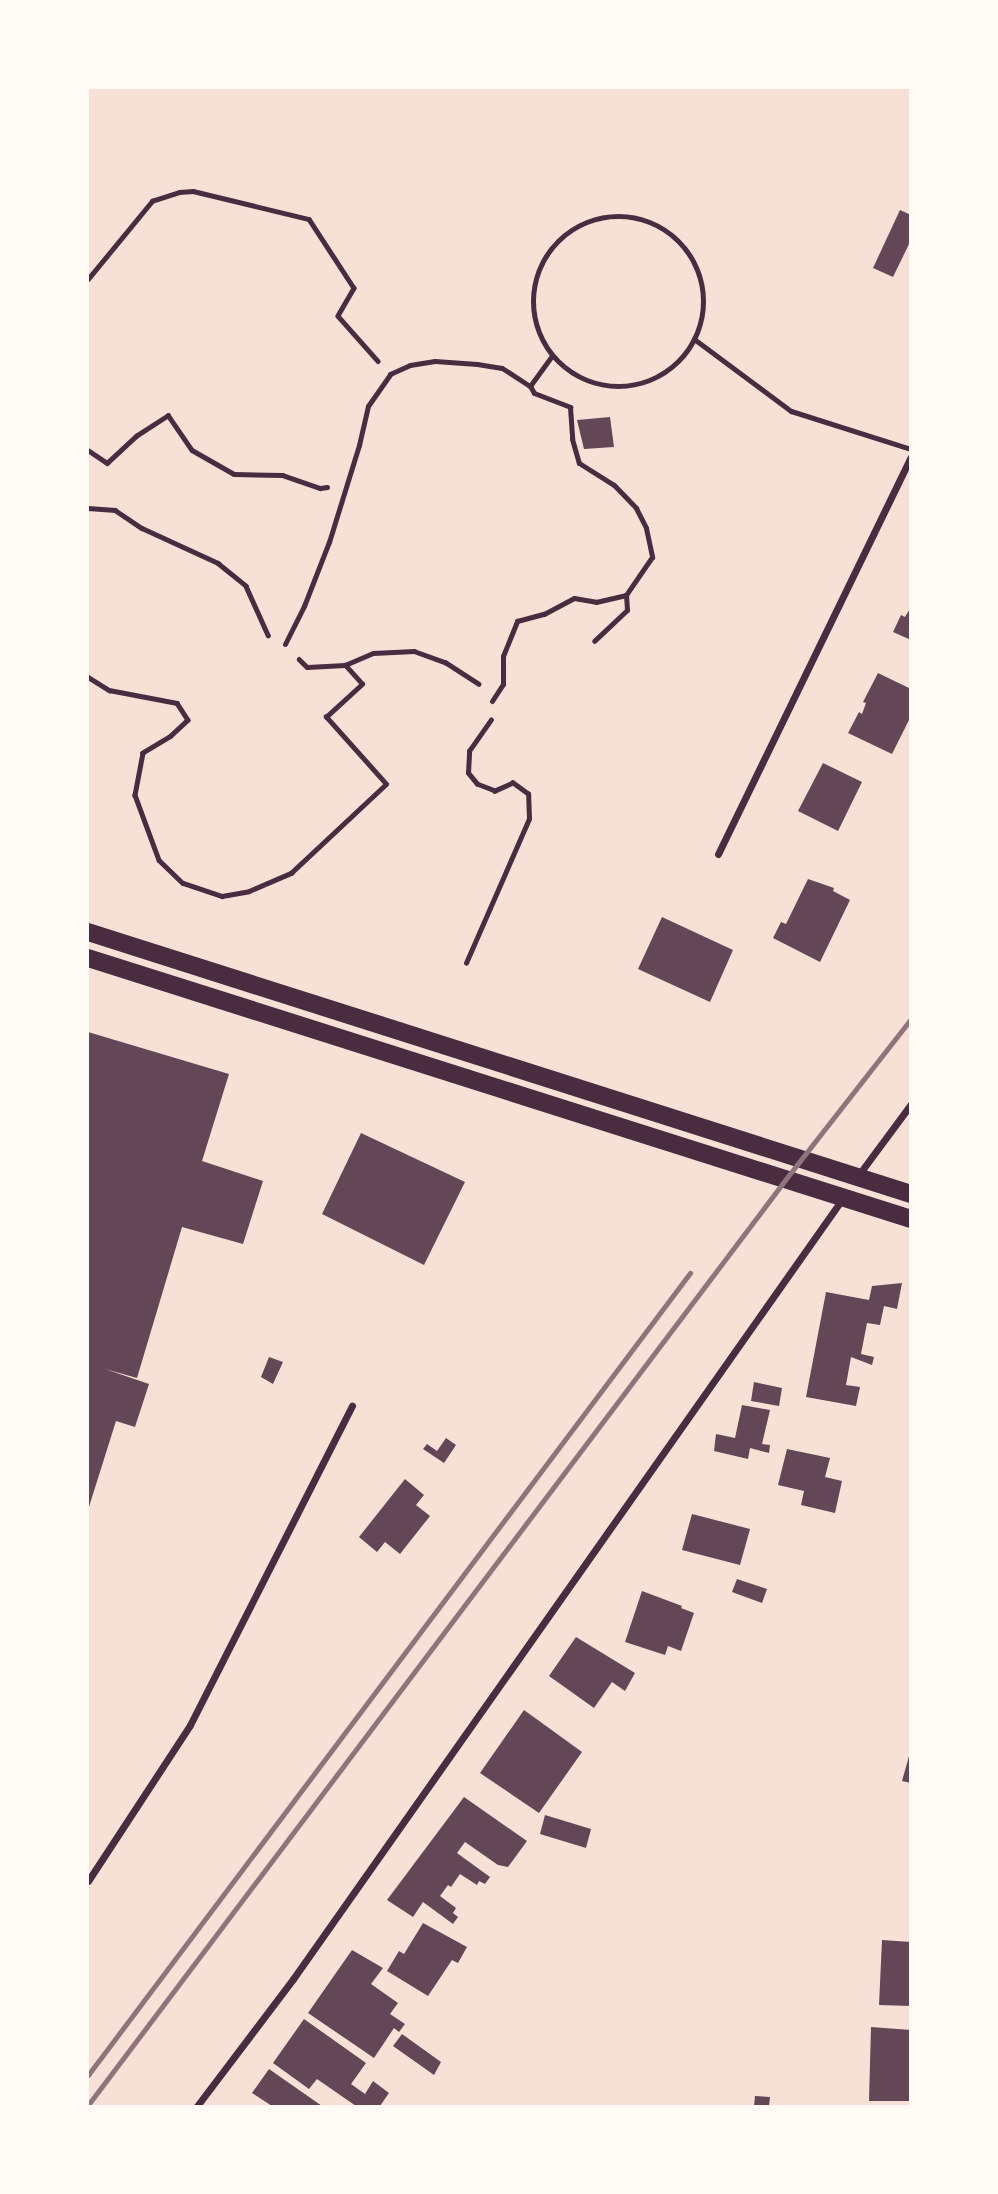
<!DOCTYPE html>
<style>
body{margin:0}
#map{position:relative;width:998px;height:2194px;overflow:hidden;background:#f7e1d7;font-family:Lora,serif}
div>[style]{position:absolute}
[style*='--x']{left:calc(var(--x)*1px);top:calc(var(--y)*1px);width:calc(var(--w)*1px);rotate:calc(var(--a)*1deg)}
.building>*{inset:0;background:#644757}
.path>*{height:4.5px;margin:-2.25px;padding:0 2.25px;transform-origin:2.25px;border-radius:2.25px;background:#4a2c40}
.service>*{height:5px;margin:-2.5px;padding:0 2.5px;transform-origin:2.5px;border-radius:2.5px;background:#4a2c40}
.service>.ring{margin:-2.5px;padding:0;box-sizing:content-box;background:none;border:5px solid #4a2c40;border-radius:50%}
.minor>*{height:7px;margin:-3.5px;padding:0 3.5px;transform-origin:3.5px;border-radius:3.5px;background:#4a2c40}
.primary>*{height:18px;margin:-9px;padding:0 9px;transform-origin:9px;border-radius:9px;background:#4a2c40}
.rail>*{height:5px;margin:-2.5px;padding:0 2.5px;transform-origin:2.5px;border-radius:2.5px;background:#8f747c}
span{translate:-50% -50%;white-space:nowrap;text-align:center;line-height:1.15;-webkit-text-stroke:7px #fffaf5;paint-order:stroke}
.frame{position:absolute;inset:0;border:89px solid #fffaf5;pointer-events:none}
</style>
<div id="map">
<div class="building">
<div style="clip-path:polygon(900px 210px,911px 215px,911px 240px,893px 277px,873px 268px)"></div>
<div style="clip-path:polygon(610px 417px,614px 447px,584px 449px,577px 420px)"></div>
<div style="clip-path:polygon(911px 607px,911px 640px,893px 632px,901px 615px,905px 617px)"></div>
<div style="clip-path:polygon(878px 673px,911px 689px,911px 716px,892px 754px,848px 733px,859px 712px,862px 714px,866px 703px,863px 702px)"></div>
<div style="clip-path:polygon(823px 763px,862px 782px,838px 831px,798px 811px)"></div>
<div style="clip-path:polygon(808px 879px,834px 888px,833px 891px,850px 900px,820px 962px,773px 938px,781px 922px,786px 924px)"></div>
<div style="clip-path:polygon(662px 917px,733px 950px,710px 1002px,638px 969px)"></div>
<div style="clip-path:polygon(88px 1032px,229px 1074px,202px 1161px,263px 1181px,243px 1244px,182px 1227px,137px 1378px,105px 1369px,149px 1384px,135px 1427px,116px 1421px,88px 1510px)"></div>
<div style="clip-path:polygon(361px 1133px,465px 1182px,424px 1265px,322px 1214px)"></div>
<div style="clip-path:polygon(902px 1283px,897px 1309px,884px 1306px,880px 1325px,867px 1323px,861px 1354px,874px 1357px,872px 1365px,851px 1357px,846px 1385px,860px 1387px,856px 1406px,806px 1397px,826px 1292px,869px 1300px,872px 1286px)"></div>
<div style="clip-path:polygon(269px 1357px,283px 1362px,273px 1384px,261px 1377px)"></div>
<div style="clip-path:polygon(754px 1382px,782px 1388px,779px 1406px,751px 1401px)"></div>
<div style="clip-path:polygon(742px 1405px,770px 1410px,762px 1444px,770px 1445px,769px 1453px,750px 1448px,748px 1459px,714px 1451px,716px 1434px,735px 1438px)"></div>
<div style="clip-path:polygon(446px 1438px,456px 1445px,444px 1463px,423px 1449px,427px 1444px,437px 1451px)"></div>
<div style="clip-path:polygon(787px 1449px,830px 1458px,825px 1477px,842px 1481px,835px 1513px,801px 1505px,804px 1491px,778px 1485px)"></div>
<div style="clip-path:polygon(405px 1479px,424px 1495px,416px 1505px,430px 1516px,400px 1554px,385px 1542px,377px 1552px,359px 1537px)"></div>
<div style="clip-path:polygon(692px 1514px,750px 1529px,740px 1565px,682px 1550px)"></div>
<div style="clip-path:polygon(737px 1579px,767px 1589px,762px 1603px,732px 1592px)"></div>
<div style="clip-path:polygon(642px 1591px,682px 1606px,681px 1608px,694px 1613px,681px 1651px,668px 1646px,665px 1655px,625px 1642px)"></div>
<div style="clip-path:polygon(576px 1637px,635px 1673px,625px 1691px,612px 1682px,594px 1708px,549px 1676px)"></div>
<div style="clip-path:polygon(524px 1710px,582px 1752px,539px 1813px,480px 1773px)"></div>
<div style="clip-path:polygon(911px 1749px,911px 1783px,902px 1781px)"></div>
<div style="clip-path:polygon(464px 1797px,527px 1841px,508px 1867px,498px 1865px,465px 1842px,457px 1853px,490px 1877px,485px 1884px,479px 1881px,477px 1885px,460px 1874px,451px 1887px,448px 1885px,440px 1896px,456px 1908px,453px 1913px,458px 1917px,453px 1924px,423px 1902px,413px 1917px,387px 1900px)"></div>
<div style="clip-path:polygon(545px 1815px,591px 1829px,586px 1848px,540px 1834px)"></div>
<div style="clip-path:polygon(423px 1923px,467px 1947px,458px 1963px,452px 1960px,428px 1996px,387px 1971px,399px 1951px,404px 1954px)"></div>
<div style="clip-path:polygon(882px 1940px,911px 1942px,911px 2006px,879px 2005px)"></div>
<div style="clip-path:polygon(352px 1950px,383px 1968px,371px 1984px,398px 2003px,390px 2014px,405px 2024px,399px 2032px,394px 2028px,374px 2058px,308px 2013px)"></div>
<div style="clip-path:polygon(304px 2019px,366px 2063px,351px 2084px,365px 2094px,373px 2081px,389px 2093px,380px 2106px,356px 2106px,317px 2079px,309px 2089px,273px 2063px)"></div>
<div style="clip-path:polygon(871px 2027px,911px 2030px,911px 2101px,869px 2101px)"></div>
<div style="clip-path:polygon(402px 2034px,441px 2062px,434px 2075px,393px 2046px)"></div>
<div style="clip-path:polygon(269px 2069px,322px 2106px,272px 2106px,252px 2093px)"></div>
<div style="clip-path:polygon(755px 2096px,770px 2097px,769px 2106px,754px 2106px)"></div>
</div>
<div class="path">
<div style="--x:88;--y:279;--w:101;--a:-50.6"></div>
<div style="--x:152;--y:201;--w:28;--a:-18"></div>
<div style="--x:179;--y:192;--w:14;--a:-4"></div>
<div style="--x:193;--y:191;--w:119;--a:13.6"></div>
<div style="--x:309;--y:219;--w:82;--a:56.9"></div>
<div style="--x:354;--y:288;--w:32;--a:120"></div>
<div style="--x:338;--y:316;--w:60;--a:48.4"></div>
<div style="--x:88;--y:450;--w:23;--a:34"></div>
<div style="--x:107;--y:463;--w:40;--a:-43"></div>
<div style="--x:136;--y:436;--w:38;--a:-33"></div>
<div style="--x:168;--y:415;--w:42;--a:55.6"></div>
<div style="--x:192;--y:450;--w:48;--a:29.7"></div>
<div style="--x:234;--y:474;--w:48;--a:1.2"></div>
<div style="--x:282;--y:475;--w:40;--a:18.9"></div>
<div style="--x:320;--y:488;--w:7;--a:-8"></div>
<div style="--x:88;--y:508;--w:27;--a:4"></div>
<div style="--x:115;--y:510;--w:32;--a:34"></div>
<div style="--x:142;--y:528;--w:84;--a:24.7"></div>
<div style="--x:218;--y:563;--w:36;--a:39"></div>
<div style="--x:246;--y:586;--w:54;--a:65.8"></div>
<div style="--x:299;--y:659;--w:11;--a:45"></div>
<div style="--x:307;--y:667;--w:38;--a:-3"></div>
<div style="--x:345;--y:665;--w:30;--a:-23"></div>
<div style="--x:373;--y:653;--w:41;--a:-2.8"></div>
<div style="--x:414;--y:651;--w:33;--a:20"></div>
<div style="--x:445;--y:662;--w:40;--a:32.9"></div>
<div style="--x:88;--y:677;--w:25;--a:32"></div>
<div style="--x:109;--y:690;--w:69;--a:10.8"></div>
<div style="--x:177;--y:703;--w:20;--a:57"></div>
<div style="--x:188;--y:720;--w:23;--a:137"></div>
<div style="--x:171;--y:736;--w:33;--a:149"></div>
<div style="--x:143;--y:753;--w:43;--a:100.8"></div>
<div style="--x:135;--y:795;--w:69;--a:69.7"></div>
<div style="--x:159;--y:860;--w:33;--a:44"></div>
<div style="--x:183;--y:883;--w:41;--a:18.4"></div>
<div style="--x:222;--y:896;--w:27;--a:-10"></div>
<div style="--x:249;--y:891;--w:46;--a:-23.2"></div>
<div style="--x:291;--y:873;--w:130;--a:-43.1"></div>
<div style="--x:386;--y:784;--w:90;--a:-131.8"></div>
<div style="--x:326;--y:717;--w:49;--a:-42.5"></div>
<div style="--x:362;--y:684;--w:25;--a:-132"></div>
<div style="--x:466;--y:963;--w:157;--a:-66.4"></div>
<div style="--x:529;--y:819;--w:25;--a:-92"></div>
<div style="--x:528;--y:794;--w:19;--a:-144"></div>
<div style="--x:513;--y:783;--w:20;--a:156"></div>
<div style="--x:495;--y:791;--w:19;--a:-159"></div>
<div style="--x:477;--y:784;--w:14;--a:-129"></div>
<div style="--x:468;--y:773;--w:22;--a:-87"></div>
<div style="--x:469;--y:751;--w:38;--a:-55"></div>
</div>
<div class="service">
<div class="ring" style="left:533px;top:216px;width:165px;height:165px"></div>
<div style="--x:694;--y:339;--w:121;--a:36.6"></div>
<div style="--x:791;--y:411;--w:126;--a:17.6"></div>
<div style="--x:530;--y:386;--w:8;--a:60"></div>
<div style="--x:534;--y:393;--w:39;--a:21"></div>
<div style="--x:570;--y:407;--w:32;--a:86"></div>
<div style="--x:572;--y:439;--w:25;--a:74"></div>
<div style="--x:579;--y:463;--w:41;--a:32.2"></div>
<div style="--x:614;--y:485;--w:32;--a:46"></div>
<div style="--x:636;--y:508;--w:22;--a:63"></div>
<div style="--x:646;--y:528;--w:30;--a:78"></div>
<div style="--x:652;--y:557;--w:46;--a:124.4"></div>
<div style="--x:626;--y:595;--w:15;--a:86"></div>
<div style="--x:627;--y:610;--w:45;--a:136.8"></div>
<div style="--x:285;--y:644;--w:42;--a:-63.4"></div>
<div style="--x:304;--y:606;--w:69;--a:-68.7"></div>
<div style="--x:329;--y:542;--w:102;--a:-72.8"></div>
<div style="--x:359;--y:445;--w:40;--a:-77"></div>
<div style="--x:368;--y:406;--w:39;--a:-55"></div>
<div style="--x:390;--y:374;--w:22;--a:-24"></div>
<div style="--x:410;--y:365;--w:25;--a:-9"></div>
<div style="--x:435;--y:361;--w:42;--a:4.1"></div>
<div style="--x:477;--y:364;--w:25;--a:9"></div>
<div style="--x:502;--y:368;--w:33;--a:33"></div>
<div style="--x:530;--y:386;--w:37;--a:-54"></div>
<div style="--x:492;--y:701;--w:20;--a:-57"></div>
<div style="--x:503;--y:684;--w:28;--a:-90"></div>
<div style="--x:503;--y:656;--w:38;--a:-68"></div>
<div style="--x:517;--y:621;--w:28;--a:-15"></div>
<div style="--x:544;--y:614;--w:34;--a:-28"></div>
<div style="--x:574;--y:598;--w:22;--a:10"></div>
<div style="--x:596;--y:602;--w:31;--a:-13"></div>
</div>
<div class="minor">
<div style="--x:718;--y:854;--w:441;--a:-64.1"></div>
<div style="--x:857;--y:1177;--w:91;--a:-53.5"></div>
<div style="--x:88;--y:1881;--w:186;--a:-56.8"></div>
<div style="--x:190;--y:1725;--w:358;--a:-63.1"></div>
<div style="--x:197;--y:2106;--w:159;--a:-52.9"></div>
<div style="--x:293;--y:1979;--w:955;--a:-54.85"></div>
</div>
<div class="primary">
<div style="--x:88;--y:932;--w:864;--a:17.66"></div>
<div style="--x:88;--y:958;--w:863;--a:17.6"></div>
</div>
<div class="rail">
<div style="--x:88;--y:2075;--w:1003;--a:-53.11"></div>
<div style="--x:88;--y:2105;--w:1158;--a:-53"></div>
<div style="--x:785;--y:1180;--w:204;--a:-52"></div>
</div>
<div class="frame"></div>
</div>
